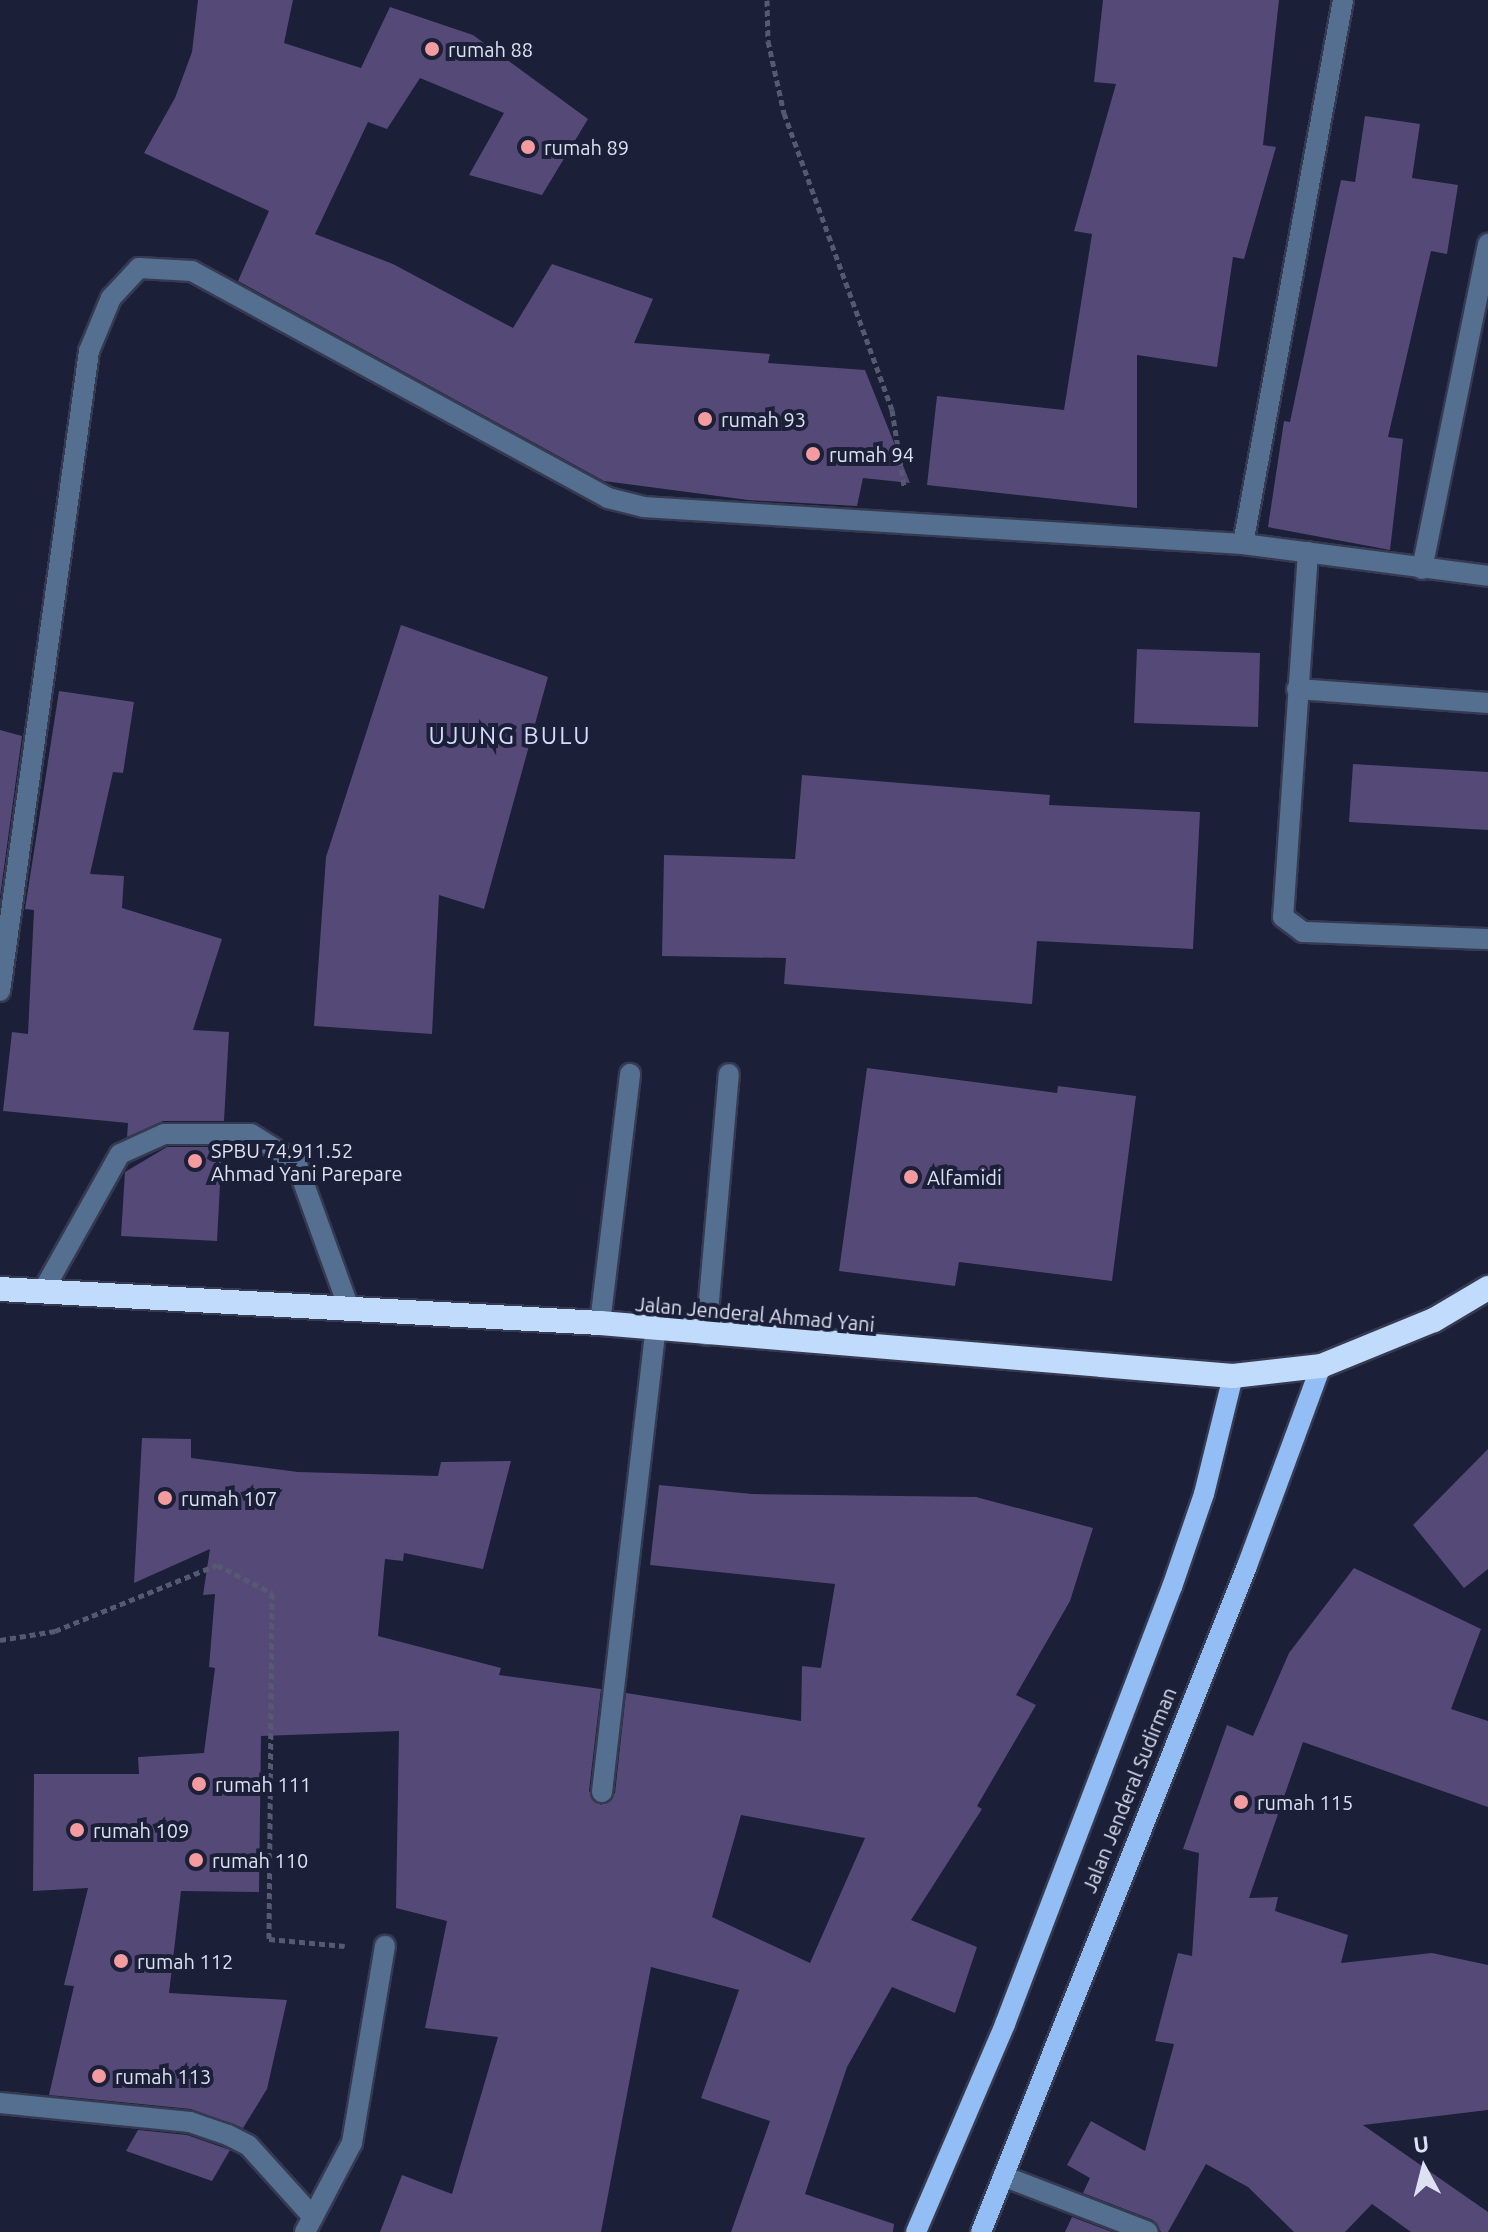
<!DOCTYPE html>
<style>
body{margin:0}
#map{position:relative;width:1488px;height:2232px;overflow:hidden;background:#1b1f37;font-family:Ubuntu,sans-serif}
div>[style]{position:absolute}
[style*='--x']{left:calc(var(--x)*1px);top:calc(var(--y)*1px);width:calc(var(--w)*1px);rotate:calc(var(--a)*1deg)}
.building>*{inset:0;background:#554977}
.path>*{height:5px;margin-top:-2.5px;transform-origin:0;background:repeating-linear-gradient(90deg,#565a70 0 6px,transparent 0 10px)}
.roads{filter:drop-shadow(2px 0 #363a51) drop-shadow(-2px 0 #363a51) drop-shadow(0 2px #363a51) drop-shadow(0 -2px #363a51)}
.minor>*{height:20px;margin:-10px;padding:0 10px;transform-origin:10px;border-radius:10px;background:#556f91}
.major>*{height:20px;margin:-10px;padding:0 10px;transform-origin:10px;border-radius:10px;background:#92bdf5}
.highway>*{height:24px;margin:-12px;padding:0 12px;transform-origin:12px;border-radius:12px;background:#c1dbfd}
.dots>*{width:22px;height:22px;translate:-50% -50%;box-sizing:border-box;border:4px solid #1b1f37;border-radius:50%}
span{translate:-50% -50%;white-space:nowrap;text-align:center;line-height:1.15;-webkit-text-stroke:8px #1b1f37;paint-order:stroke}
.poi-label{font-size:20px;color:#dde1f2}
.left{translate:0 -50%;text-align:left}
.street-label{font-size:20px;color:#dde1f2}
.quarter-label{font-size:24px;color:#d4dbfc;letter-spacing:2px}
.north{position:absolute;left:1384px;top:2128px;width:80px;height:80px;-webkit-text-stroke:6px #1b1f37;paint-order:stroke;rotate:353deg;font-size:22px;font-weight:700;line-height:32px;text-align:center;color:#dde1f2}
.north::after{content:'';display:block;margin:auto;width:28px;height:36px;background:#dde1f2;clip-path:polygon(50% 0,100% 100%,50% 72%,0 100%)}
</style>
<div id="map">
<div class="building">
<div style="clip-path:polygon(198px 0,293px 0,284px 43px,361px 68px,390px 7px,473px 35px,588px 119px,542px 195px,469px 175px,504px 113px,420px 78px,387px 129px,368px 122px,315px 234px,393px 264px,513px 328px,552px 264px,653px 299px,634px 343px,770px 354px,768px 363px,865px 370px,910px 483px,863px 478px,857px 506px,748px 500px,604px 481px,238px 281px,269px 211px,144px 153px,175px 98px,192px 52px)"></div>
<div style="clip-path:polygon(1103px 0,1279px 0,1263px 145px,1276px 147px,1244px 259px,1233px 257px,1217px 367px,1137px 355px,1137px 508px,927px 485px,937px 396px,1064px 410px,1092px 234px,1074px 231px,1116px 84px,1094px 82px)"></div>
<div style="clip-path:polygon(1365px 116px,1420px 124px,1412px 178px,1458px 185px,1447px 254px,1431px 251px,1388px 437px,1403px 439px,1390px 550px,1268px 527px,1284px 421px,1290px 422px,1341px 180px,1355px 182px)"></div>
<div style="clip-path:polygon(401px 625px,548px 677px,484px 909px,439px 895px,432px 1034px,314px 1026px,326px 857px)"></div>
<div style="clip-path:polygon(1137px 649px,1260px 653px,1258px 727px,1134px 723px)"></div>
<div style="clip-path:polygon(59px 691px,134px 702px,123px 773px,113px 772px,90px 874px,124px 876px,122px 908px,222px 939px,193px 1030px,229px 1032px,224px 1121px,163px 1121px,127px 1137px,128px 1123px,3px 1111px,12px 1032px,28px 1034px,34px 910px,25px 909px)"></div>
<div style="clip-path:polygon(0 730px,22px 736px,0 897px)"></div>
<div style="clip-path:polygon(1353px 764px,1488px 772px,1488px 830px,1349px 822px)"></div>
<div style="clip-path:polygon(802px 775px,1050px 795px,1049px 805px,1200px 812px,1193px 949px,1037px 941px,1032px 1004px,784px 984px,786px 958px,662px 956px,664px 855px,795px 859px)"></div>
<div style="clip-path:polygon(867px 1068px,1057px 1093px,1058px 1086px,1136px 1096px,1112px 1281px,959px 1262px,955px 1286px,839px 1271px)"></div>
<div style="clip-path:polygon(167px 1147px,222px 1147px,217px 1241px,121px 1236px,125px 1172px)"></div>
<div style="clip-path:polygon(evenodd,142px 1438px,191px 1439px,191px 1458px,298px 1472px,438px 1476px,441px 1462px,511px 1461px,483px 1569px,404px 1553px,403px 1561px,385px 1559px,378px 1636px,501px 1668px,499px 1675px,601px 1689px,589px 1791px,601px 1805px,615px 1793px,626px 1693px,801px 1721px,802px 1666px,821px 1668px,835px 1584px,650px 1565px,659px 1485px,752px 1494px,976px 1497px,1093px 1528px,1070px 1601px,1016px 1695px,1036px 1705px,977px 1806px,982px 1809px,911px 1920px,977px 1947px,955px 2013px,892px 1987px,847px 2067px,805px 2194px,894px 2224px,893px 2232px,731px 2232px,770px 2121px,701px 2098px,739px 1990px,651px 1967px,601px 2232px,380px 2232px,402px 2175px,452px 2194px,498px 2037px,425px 2028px,447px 1921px,396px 1908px,399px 1731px,261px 1736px,259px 1892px,181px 1891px,169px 1993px,287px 2000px,267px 2089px,243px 2128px,191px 2109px,49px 2095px,74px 1986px,64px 1985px,88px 1888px,33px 1891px,34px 1774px,139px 1774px,138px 1757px,204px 1753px,215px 1668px,209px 1667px,215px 1594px,203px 1595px,210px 1549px,134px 1583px,142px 1438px,741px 1815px,865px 1838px,810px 1963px,712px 1917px,741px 1815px)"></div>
<div style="clip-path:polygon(1488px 1449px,1488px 1569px,1464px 1588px,1413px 1525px)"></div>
<div style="clip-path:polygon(1354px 1568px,1481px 1629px,1451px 1709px,1488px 1721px,1488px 1807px,1303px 1742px,1249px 1898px,1278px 1897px,1275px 1911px,1348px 1935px,1341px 1963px,1432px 1953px,1488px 1965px,1488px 2110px,1363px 2125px,1488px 2212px,1488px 2232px,1411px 2232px,1372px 2204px,1345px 2232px,1294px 2232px,1248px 2187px,1206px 2164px,1168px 2232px,1161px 2232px,1153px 2220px,1083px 2193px,1090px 2178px,1067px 2165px,1091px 2121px,1145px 2151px,1174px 2044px,1155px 2041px,1178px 1953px,1192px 1956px,1199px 1853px,1183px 1849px,1227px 1725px,1253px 1736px,1289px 1653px)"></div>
<div style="clip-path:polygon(138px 2130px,187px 2135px,230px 2150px,212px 2181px,126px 2151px)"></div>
<div style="clip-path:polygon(1072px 2217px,1112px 2232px,1065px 2232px)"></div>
</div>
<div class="path">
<div style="--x:767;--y:0;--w:41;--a:88.6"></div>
<div style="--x:768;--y:41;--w:74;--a:77.5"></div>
<div style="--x:784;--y:113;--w:316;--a:70"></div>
<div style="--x:892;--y:410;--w:77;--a:81"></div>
<div style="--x:0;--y:1640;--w:56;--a:-9.3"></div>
<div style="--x:55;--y:1631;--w:175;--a:-22.2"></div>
<div style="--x:217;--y:1565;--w:62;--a:27"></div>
<div style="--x:272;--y:1593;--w:346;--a:90.5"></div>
<div style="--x:269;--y:1939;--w:76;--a:5.3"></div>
</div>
<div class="roads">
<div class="minor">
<div style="--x:1243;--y:544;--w:553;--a:-79.58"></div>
<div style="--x:1308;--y:552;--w:366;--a:93.9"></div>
<div style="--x:1283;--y:917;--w:25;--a:37"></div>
<div style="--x:1303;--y:932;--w:185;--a:2.2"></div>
<div style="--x:1422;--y:569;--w:332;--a:-78.5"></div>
<div style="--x:1297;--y:689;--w:192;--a:4.2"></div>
<div style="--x:0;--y:991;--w:646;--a:-82.08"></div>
<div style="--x:89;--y:351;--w:57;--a:-67.5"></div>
<div style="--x:111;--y:298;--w:41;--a:-47"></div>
<div style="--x:139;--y:268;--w:53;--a:3.2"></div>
<div style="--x:192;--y:271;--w:474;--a:28.6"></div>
<div style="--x:608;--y:498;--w:36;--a:14"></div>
<div style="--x:643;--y:507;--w:601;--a:3.53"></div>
<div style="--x:1243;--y:544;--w:247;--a:7.4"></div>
<div style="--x:43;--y:1291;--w:157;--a:-60.7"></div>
<div style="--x:120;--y:1154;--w:48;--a:-24.4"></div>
<div style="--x:164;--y:1134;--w:87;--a:0"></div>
<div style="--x:251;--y:1134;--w:53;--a:31.9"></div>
<div style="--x:296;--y:1162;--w:153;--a:70.1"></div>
<div style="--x:600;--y:1323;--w:251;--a:-83.1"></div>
<div style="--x:706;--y:1335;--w:262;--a:-85"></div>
<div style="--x:602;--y:1792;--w:464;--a:-83.4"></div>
<div style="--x:0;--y:2103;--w:191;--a:5.7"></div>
<div style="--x:190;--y:2122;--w:40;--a:18.9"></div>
<div style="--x:228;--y:2135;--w:22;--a:27"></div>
<div style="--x:248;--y:2145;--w:97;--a:47.9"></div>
<div style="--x:1003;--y:2176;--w:155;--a:21.1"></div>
<div style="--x:305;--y:2232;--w:101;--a:-62.2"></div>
<div style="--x:352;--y:2143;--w:200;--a:-80.5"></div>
</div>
<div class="major">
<div style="--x:916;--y:2232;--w:226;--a:-66.8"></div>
<div style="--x:1005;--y:2024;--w:468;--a:-69.1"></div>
<div style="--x:1172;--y:1587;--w:98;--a:-71"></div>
<div style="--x:1204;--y:1494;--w:122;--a:-76.2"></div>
<div style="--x:981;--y:2232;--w:717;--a:-68.23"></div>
<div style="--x:1247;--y:1566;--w:213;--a:-69.7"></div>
</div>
<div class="highway">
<div style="--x:0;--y:1289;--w:601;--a:3.24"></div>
<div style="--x:600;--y:1323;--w:635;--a:4.79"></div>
<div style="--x:1233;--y:1376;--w:89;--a:-6.5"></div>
<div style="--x:1321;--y:1366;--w:122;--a:-22.2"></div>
<div style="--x:1434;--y:1320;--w:63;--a:-30.7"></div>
</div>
</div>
<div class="dots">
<div style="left:432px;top:49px;background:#f49b9f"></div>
<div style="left:528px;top:147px;background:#f49b9f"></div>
<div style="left:705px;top:419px;background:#f49b9f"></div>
<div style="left:813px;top:454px;background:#f49b9f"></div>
<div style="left:195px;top:1161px;background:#f49b9f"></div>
<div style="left:911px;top:1177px;background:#f49b9f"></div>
<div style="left:165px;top:1498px;background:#f49b9f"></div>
<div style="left:199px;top:1784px;background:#f49b9f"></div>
<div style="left:1241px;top:1802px;background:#f49b9f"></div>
<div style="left:77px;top:1830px;background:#f49b9f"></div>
<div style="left:196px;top:1860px;background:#f49b9f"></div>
<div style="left:121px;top:1961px;background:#f49b9f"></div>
<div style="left:99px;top:2076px;background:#f49b9f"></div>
</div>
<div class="poi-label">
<span class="left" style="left:448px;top:49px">rumah 88</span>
<span class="left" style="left:544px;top:147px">rumah 89</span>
<span class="left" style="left:721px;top:419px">rumah 93</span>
<span class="left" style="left:829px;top:454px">rumah 94</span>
<span class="left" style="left:211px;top:1162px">SPBU 74.911.52<br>Ahmad Yani Parepare</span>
<span class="left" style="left:927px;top:1177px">Alfamidi</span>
<span class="left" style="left:181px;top:1498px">rumah 107</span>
<span class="left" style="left:215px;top:1784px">rumah 111</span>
<span class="left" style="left:1257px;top:1802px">rumah 115</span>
<span class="left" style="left:93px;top:1830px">rumah 109</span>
<span class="left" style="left:212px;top:1860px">rumah 110</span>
<span class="left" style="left:137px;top:1961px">rumah 112</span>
<span class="left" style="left:115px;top:2076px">rumah 113</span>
</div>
<div class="street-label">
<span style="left:755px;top:1314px;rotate:5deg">Jalan Jenderal Ahmad Yani</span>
<span style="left:1129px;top:1790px;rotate:-68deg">Jalan Jenderal Sudirman</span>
</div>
<div class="quarter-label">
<span style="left:510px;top:736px">UJUNG BULU</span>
</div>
<div class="north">U</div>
</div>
